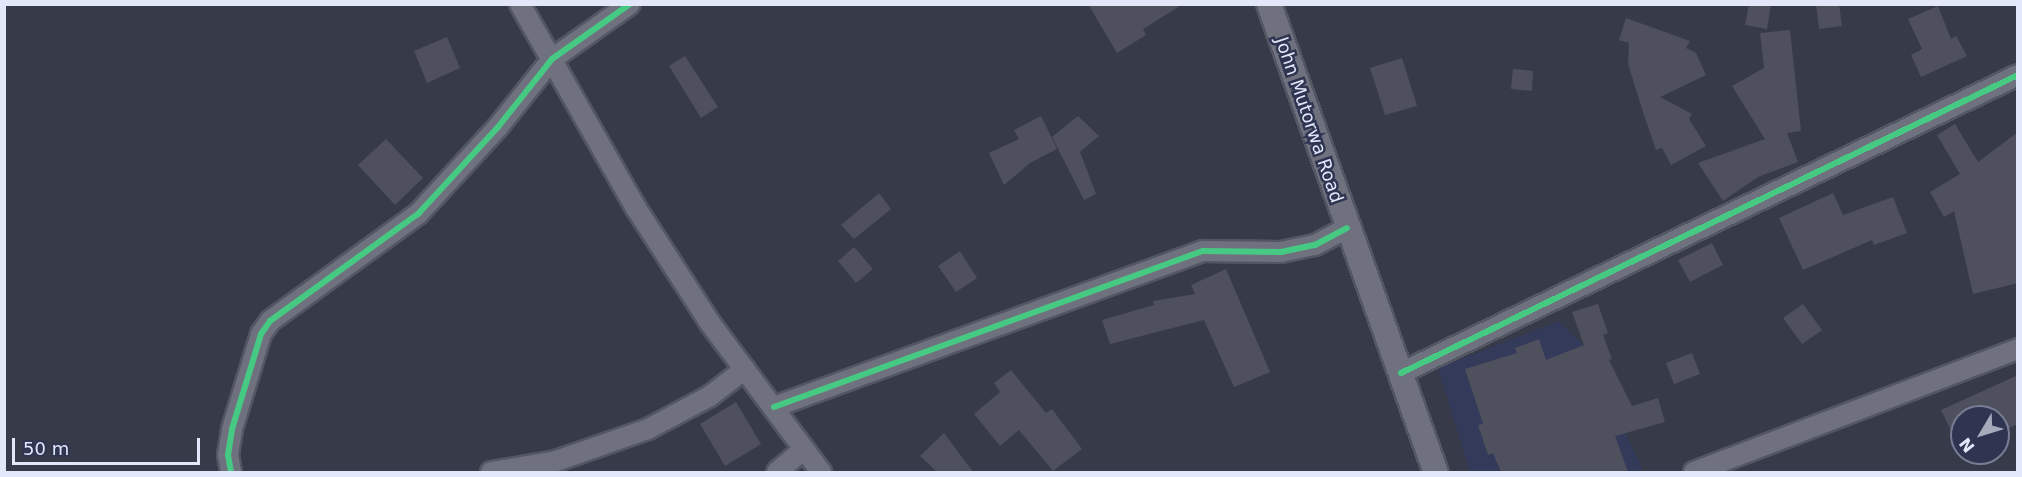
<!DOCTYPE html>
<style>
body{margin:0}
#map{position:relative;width:2022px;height:477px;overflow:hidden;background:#373a49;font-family:"DejaVu Sans",sans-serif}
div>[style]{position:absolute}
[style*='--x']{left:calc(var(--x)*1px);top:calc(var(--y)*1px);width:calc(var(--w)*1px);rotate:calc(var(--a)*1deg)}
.built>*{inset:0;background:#343a59}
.building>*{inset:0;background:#4e505d}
.roads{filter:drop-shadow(2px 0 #535663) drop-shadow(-2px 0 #535663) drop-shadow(0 2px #535663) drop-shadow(0 -2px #535663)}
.minor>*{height:20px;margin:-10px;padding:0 10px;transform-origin:10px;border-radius:10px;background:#6f727e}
.tertiary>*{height:24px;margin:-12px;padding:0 12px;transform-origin:12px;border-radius:12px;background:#6f727e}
.cycleway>*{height:6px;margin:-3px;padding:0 3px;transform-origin:3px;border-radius:3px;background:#46c982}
span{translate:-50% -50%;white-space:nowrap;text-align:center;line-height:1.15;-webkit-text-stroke:5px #2f3551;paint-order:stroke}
.street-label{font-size:18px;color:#e2e7f9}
.frame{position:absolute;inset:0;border:6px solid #e2e7f9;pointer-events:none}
.north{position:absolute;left:1950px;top:405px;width:60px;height:60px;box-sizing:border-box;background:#2f3551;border:2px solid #777c94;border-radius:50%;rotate:232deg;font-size:16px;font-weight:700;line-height:24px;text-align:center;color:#e2e7f9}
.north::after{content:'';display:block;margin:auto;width:21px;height:27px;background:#a6aabb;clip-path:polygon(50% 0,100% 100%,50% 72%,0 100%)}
.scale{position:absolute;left:12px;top:438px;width:188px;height:27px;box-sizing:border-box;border:3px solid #e2e7f9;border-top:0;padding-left:8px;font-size:18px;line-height:21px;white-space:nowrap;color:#e2e7f9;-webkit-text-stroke:4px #2f3551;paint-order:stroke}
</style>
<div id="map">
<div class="built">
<div style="clip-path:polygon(1559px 321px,1583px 344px,1643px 470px,1470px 472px,1438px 368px)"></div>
</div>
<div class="building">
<div style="clip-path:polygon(1088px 4px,1183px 4px,1143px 29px,1146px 35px,1117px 53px)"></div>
<div style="clip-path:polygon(1749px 4px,1771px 4px,1767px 29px,1745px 25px)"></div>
<div style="clip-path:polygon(1816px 4px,1839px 4px,1842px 26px,1819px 29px)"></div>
<div style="clip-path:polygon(1938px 6px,1951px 39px,1956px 36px,1967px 56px,1921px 77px,1911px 55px,1922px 49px,1908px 19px)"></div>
<div style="clip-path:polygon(1626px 18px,1690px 41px,1686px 48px,1696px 53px,1706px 75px,1660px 97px,1692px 114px,1689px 119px,1706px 146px,1671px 165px,1662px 148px,1656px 150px,1645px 118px,1628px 64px,1629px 43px,1619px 40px)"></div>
<div style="clip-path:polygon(1790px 30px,1801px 131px,1787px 133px,1798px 162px,1758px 177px,1723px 201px,1698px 163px,1765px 139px,1732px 86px,1764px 68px,1760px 33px)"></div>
<div style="clip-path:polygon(447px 37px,460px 68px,427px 83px,414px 51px)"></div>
<div style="clip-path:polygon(685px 56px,718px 107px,701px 118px,669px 66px)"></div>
<div style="clip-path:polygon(1402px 58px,1417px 106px,1385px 115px,1370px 68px)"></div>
<div style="clip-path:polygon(1513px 69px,1533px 71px,1532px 91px,1511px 89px)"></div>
<div style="clip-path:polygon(1041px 116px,1057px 149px,1030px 163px,1004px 185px,989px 153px,1019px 139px,1014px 130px)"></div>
<div style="clip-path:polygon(1078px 116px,1099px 136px,1080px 152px,1096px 194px,1084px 200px,1052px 137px)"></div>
<div style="clip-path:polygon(1955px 124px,1978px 162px,2018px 132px,2018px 283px,1973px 294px,1954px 211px,1944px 217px,1930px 192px,1960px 174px,1937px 135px)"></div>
<div style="clip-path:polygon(386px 139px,423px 178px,395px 205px,358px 165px)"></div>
<div style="clip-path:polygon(879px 193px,891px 209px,854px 239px,841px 225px)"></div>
<div style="clip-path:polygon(1833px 193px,1843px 215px,1893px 197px,1907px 233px,1874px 245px,1872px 240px,1803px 270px,1779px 218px)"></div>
<div style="clip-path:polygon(1712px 243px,1723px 265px,1690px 282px,1678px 260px)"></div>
<div style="clip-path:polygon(854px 247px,873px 269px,856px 283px,838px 261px)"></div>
<div style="clip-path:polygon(960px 251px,977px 278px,956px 292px,938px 266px)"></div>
<div style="clip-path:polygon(1226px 269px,1270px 372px,1234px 387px,1204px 320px,1110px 344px,1102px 320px,1154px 305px,1153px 301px,1195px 294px,1191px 285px)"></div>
<div style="clip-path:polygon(1598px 304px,1608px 333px,1603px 335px,1612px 359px,1609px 360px,1632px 406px,1658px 398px,1665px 422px,1615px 436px,1628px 472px,1501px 472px,1493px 453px,1488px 455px,1478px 425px,1483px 424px,1465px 369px,1517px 353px,1515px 348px,1539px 339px,1546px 360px,1584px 345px,1572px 312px)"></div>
<div style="clip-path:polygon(1803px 304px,1822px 330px,1802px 344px,1783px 318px)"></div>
<div style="clip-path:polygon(1692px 353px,1700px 374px,1674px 384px,1666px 363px)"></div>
<div style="clip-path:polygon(1011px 370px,1046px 413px,1052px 409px,1082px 449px,1053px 471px,1019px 430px,1000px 446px,974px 414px,1000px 392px,994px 383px)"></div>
<div style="clip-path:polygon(2018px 375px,2018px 424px,1998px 433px,1998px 417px,1962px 417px,1961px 451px,1941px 410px)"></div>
<div style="clip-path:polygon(736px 402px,761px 444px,725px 466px,700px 424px)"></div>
<div style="clip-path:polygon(944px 433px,973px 472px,937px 472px,920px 456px)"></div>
</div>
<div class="roads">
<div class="minor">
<div style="--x:520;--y:4;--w:235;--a:60.4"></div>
<div style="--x:636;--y:208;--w:137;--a:57.2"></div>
<div style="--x:710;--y:323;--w:186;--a:53.3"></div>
<div style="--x:1401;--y:373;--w:685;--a:-25.78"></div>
<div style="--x:774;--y:407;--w:456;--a:-20"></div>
<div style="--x:1203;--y:251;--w:78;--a:0.7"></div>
<div style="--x:1281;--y:252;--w:35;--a:-12"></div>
<div style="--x:1315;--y:245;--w:36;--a:-28"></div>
<div style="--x:231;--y:472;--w:17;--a:-100"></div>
<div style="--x:228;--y:455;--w:26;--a:-81"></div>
<div style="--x:232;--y:429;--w:99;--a:-73"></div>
<div style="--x:261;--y:334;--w:16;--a:-55"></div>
<div style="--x:270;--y:321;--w:183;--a:-35.9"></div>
<div style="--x:418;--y:214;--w:118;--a:-47.4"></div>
<div style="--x:498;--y:127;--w:87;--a:-51.5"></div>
<div style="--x:552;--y:59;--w:95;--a:-35.2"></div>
<div style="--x:491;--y:472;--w:66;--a:-9.6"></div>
<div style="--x:556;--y:461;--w:97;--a:-19.2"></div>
<div style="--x:648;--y:429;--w:70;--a:-28"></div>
<div style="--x:710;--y:396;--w:44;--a:-37.6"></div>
<div style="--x:777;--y:472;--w:34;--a:-40"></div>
<div style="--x:1694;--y:472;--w:347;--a:-20.8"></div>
</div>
<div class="tertiary">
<div style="--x:1269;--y:4;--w:497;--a:70.4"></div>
</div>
</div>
<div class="cycleway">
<div style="--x:1401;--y:373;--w:685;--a:-25.78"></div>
<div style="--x:774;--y:407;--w:456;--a:-20"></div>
<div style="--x:1203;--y:251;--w:78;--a:0.7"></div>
<div style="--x:1281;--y:252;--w:35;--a:-12"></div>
<div style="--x:1315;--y:245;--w:36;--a:-28"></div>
<div style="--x:231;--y:472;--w:17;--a:-100"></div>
<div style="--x:228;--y:455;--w:26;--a:-81"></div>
<div style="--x:232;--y:429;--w:99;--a:-73"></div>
<div style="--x:261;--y:334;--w:16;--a:-55"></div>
<div style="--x:270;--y:321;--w:183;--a:-35.9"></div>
<div style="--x:418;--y:214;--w:118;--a:-47.4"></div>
<div style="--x:498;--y:127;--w:87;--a:-51.5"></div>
<div style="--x:552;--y:59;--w:95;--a:-35.2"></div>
</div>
<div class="street-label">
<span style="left:1309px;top:120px;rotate:71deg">John Mutorwa Road</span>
</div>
<div class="frame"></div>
<div class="north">N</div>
<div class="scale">50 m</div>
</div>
